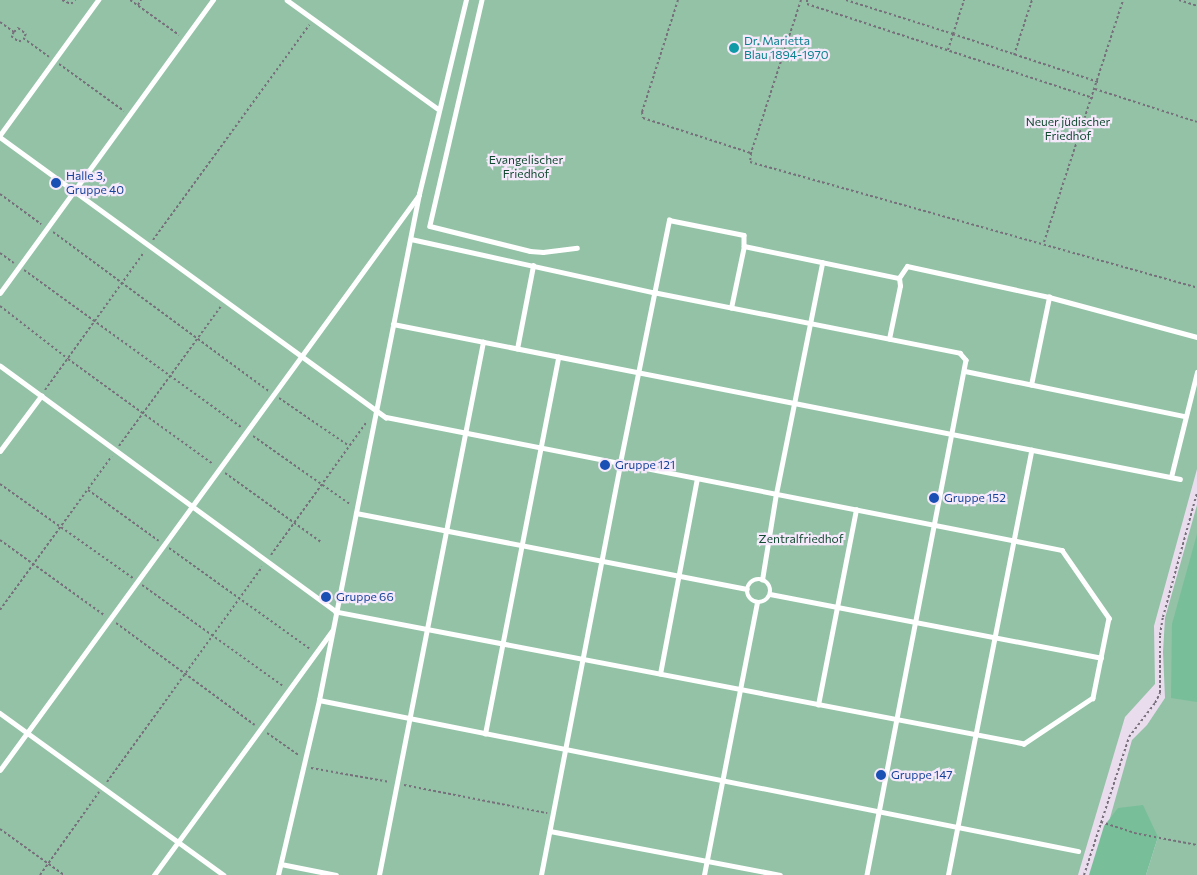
<!DOCTYPE html>
<meta charset="utf-8">
<style>
body{margin:0}
#map{position:relative;width:1197px;height:875px;overflow:hidden;background:#e8dced;font-family:Commissioner,sans-serif}
div>[style]{position:absolute}
[style*='--x']{left:calc(var(--x)*1px);top:calc(var(--y)*1px);width:calc(var(--w)*1px);rotate:calc(var(--a)*1deg)}
.green>*{inset:0;background:#93c2a7}
.forest>*{inset:0;background:#78bf99}
.path>*{height:2px;margin-top:-1px;transform-origin:0;background:repeating-linear-gradient(90deg,#776f7a 0 2.5px,transparent 0 5px)}
.service>*{height:4.5px;margin:-2.25px;padding:0 2.25px;transform-origin:2.25px;border-radius:2.25px;background:#fff}
.service>.ring{margin:-2.25px;padding:0;box-sizing:content-box;background:none;border:4.5px solid #fff;border-radius:50%}
.dots>*{width:14px;height:14px;translate:-50% -50%;box-sizing:border-box;border:2px solid #f5e9fb;border-radius:50%}
span{translate:-50% -50%;white-space:nowrap;text-align:center;line-height:1.15;-webkit-text-stroke:4.5px #f5e9fb;paint-order:stroke}
.culture-label{font-size:12px;color:#0d838f}
.left{translate:0 -50%;text-align:left}
.park-label{font-size:12px;color:#134b32}
.transit-label{font-size:12px;color:#164399}
</style>
<div id="map">
<div class="green">
<div style="clip-path:polygon(0 0,1197px 0,1197px 469px,1154px 626px,1155px 684px,1125px 717px,1078px 875px,0 875px)"></div>
<div style="clip-path:polygon(1197px 505px,1197px 875px,1146px 875px,1158px 837px,1110px 818px,1132px 740px,1147px 725px,1165px 698px,1163px 652px,1165px 618px)"></div>
</div>
<div class="forest">
<div style="clip-path:polygon(1197px 534px,1197px 702px,1171px 698px,1172px 624px)"></div>
<div style="clip-path:polygon(1143px 805px,1158px 837px,1146px 875px,1089px 875px,1104px 826px,1118px 808px)"></div>
</div>
<div class="path">
<div style="--x:62;--y:0;--w:10;--a:24"></div>
<div style="--x:71;--y:4;--w:6;--a:-45"></div>
<div style="--x:130;--y:0;--w:60;--a:35.5"></div>
<div style="--x:678;--y:0;--w:118;--a:107.8"></div>
<div style="--x:642;--y:112;--w:6;--a:81"></div>
<div style="--x:643;--y:118;--w:114;--a:18"></div>
<div style="--x:801;--y:0;--w:161;--a:108.1"></div>
<div style="--x:751;--y:153;--w:9;--a:96"></div>
<div style="--x:750;--y:162;--w:464;--a:15.7"></div>
<div style="--x:807;--y:0;--w:4;--a:90"></div>
<div style="--x:807;--y:4;--w:301;--a:18.2"></div>
<div style="--x:846;--y:0;--w:112;--a:17.6"></div>
<div style="--x:953;--y:34;--w:36;--a:-72"></div>
<div style="--x:1179;--y:0;--w:19;--a:18"></div>
<div style="--x:138;--y:5;--w:6;--a:-59"></div>
<div style="--x:0;--y:22;--w:17;--a:36"></div>
<div style="--x:14;--y:32;--w:6;--a:-45"></div>
<div style="--x:18;--y:28;--w:10;--a:37"></div>
<div style="--x:26;--y:34;--w:5;--a:127"></div>
<div style="--x:23;--y:38;--w:32;--a:36"></div>
<div style="--x:14;--y:32;--w:5;--a:127"></div>
<div style="--x:11;--y:36;--w:10;--a:37"></div>
<div style="--x:19;--y:42;--w:4;--a:-45"></div>
<div style="--x:948;--y:50;--w:17;--a:-73"></div>
<div style="--x:953;--y:34;--w:153;--a:18.3"></div>
<div style="--x:1014;--y:55;--w:58;--a:-71.9"></div>
<div style="--x:59;--y:64;--w:80;--a:35.9"></div>
<div style="--x:1095;--y:89;--w:107;--a:17.9"></div>
<div style="--x:0;--y:194;--w:51;--a:36.2"></div>
<div style="--x:53;--y:232;--w:268;--a:36.4"></div>
<div style="--x:153;--y:240;--w:266;--a:-54"></div>
<div style="--x:1044;--y:242;--w:255;--a:-71.9"></div>
<div style="--x:0;--y:253;--w:17;--a:36"></div>
<div style="--x:24;--y:270;--w:268;--a:35.9"></div>
<div style="--x:0;--y:306;--w:86;--a:37.9"></div>
<div style="--x:68;--y:359;--w:179;--a:35.9"></div>
<div style="--x:45;--y:390;--w:170;--a:-54.3"></div>
<div style="--x:279;--y:398;--w:85;--a:34.4"></div>
<div style="--x:253;--y:436;--w:120;--a:35.1"></div>
<div style="--x:119;--y:446;--w:173;--a:-53.9"></div>
<div style="--x:225;--y:473;--w:118;--a:35.7"></div>
<div style="--x:0;--y:484;--w:163;--a:35.3"></div>
<div style="--x:88;--y:490;--w:87;--a:35.7"></div>
<div style="--x:0;--y:540;--w:128;--a:35.8"></div>
<div style="--x:169;--y:548;--w:173;--a:35.6"></div>
<div style="--x:271;--y:555;--w:163;--a:-54.3"></div>
<div style="--x:142;--y:585;--w:173;--a:35.6"></div>
<div style="--x:0;--y:610;--w:190;--a:-54"></div>
<div style="--x:116;--y:623;--w:172;--a:36.3"></div>
<div style="--x:267;--y:733;--w:38;--a:35"></div>
<div style="--x:311;--y:768;--w:80;--a:10"></div>
<div style="--x:107;--y:782;--w:265;--a:-54.2"></div>
<div style="--x:404;--y:785;--w:146;--a:11.1"></div>
<div style="--x:1101;--y:822;--w:40;--a:18"></div>
<div style="--x:1139;--y:834;--w:59;--a:10.7"></div>
<div style="--x:0;--y:829;--w:79;--a:35.7"></div>
<div style="--x:40;--y:875;--w:102;--a:-54.6"></div>
<div style="--x:1084;--y:875;--w:145;--a:-71.9"></div>
<div style="--x:1129;--y:737;--w:43;--a:-52.6"></div>
<div style="--x:1155;--y:703;--w:11;--a:-63"></div>
<div style="--x:1160;--y:693;--w:58;--a:-90"></div>
<div style="--x:1160;--y:635;--w:18;--a:-81"></div>
<div style="--x:1163;--y:617;--w:129;--a:-74.7"></div>
</div>
<div class="service">
<div style="--x:287;--y:0;--w:186;--a:35.8"></div>
<div style="--x:482;--y:0;--w:232;--a:103"></div>
<div style="--x:430;--y:226;--w:103;--a:14"></div>
<div style="--x:530;--y:251;--w:13;--a:4"></div>
<div style="--x:543;--y:252;--w:34;--a:-7"></div>
<div style="--x:0;--y:135;--w:167;--a:-54"></div>
<div style="--x:0;--y:137;--w:477;--a:36"></div>
<div style="--x:386;--y:417;--w:689;--a:11.13"></div>
<div style="--x:1062;--y:550;--w:83;--a:55.3"></div>
<div style="--x:1109;--y:618;--w:82;--a:101.3"></div>
<div style="--x:1093;--y:698;--w:83;--a:146.3"></div>
<div style="--x:1024;--y:744;--w:701;--a:-169.14"></div>
<div style="--x:336;--y:612;--w:416;--a:-143.8"></div>
<div style="--x:411;--y:239;--w:248;--a:12.4"></div>
<div style="--x:653;--y:292;--w:313;--a:11.2"></div>
<div style="--x:960;--y:353;--w:9;--a:49"></div>
<div style="--x:966;--y:360;--w:524;--a:100.88"></div>
<div style="--x:0;--y:293;--w:362;--a:-54"></div>
<div style="--x:731;--y:308;--w:63;--a:-78.2"></div>
<div style="--x:744;--y:246;--w:158;--a:11.7"></div>
<div style="--x:899;--y:278;--w:14;--a:-56"></div>
<div style="--x:907;--y:266;--w:145;--a:12.3"></div>
<div style="--x:1049;--y:297;--w:153;--a:15.1"></div>
<div style="--x:393;--y:324;--w:802;--a:11.14"></div>
<div style="--x:889;--y:339;--w:54;--a:-78.3"></div>
<div style="--x:900;--y:286;--w:8;--a:-97"></div>
<div style="--x:517;--y:349;--w:85;--a:-79.1"></div>
<div style="--x:965;--y:371;--w:225;--a:11.6"></div>
<div style="--x:1031;--y:385;--w:90;--a:-78.4"></div>
<div style="--x:0;--y:451;--w:69;--a:-53.3"></div>
<div style="--x:1171;--y:477;--w:108;--a:-76.1"></div>
<div style="--x:356;--y:513;--w:398;--a:11"></div>
<div class="ring" style="left:747px;top:579px;width:19.5px;height:19.5px"></div>
<div style="--x:762;--y:580;--w:87;--a:-80.8"></div>
<div style="--x:776;--y:494;--w:236;--a:-78.7"></div>
<div style="--x:770;--y:594;--w:337;--a:10.9"></div>
<div style="--x:660;--y:674;--w:198;--a:-79.3"></div>
<div style="--x:319;--y:700;--w:774;--a:11.25"></div>
<div style="--x:818;--y:705;--w:199;--a:-79"></div>
<div style="--x:0;--y:713;--w:276;--a:35.9"></div>
<div style="--x:485;--y:734;--w:384;--a:-79"></div>
<div style="--x:0;--y:770;--w:711;--a:-53.92"></div>
<div style="--x:550;--y:831;--w:234;--a:10.8"></div>
<div style="--x:281;--y:864;--w:56;--a:11.3"></div>
<div style="--x:154;--y:875;--w:302;--a:-53.9"></div>
<div style="--x:278;--y:875;--w:180;--a:-76.8"></div>
<div style="--x:319;--y:700;--w:516;--a:-78.82"></div>
<div style="--x:419;--y:194;--w:200;--a:-76.4"></div>
<div style="--x:379;--y:875;--w:543;--a:-78.96"></div>
<div style="--x:541;--y:875;--w:420;--a:-79.1"></div>
<div style="--x:620;--y:463;--w:248;--a:-78.6"></div>
<div style="--x:669;--y:220;--w:76;--a:11.3"></div>
<div style="--x:744;--y:235;--w:11;--a:90"></div>
<div style="--x:704;--y:875;--w:277;--a:-79"></div>
<div style="--x:948;--y:875;--w:433;--a:-78.9"></div>
</div>
<div class="dots">
<div style="left:734px;top:48px;background:#0f9aa8"></div>
<div style="left:56px;top:183px;background:#1a4fb4"></div>
<div style="left:605px;top:465px;background:#1a4fb4"></div>
<div style="left:934px;top:498px;background:#1a4fb4"></div>
<div style="left:326px;top:597px;background:#1a4fb4"></div>
<div style="left:881px;top:775px;background:#1a4fb4"></div>
</div>
<div class="culture-label">
<span class="left" style="left:744px;top:48px">Dr. Marietta<br>Blau 1894-1970</span>
</div>
<div class="park-label">
<span style="left:1068px;top:129px">Neuer jüdischer<br>Friedhof</span>
<span style="left:526px;top:167px">Evangelischer<br>Friedhof</span>
<span style="left:801px;top:539px">Zentralfriedhof</span>
</div>
<div class="transit-label">
<span class="left" style="left:66px;top:183px">Halle 3,<br>Gruppe 40</span>
<span class="left" style="left:615px;top:465px">Gruppe 121</span>
<span class="left" style="left:944px;top:498px">Gruppe 152</span>
<span class="left" style="left:336px;top:597px">Gruppe 66</span>
<span class="left" style="left:891px;top:775px">Gruppe 147</span>
</div>
</div>
